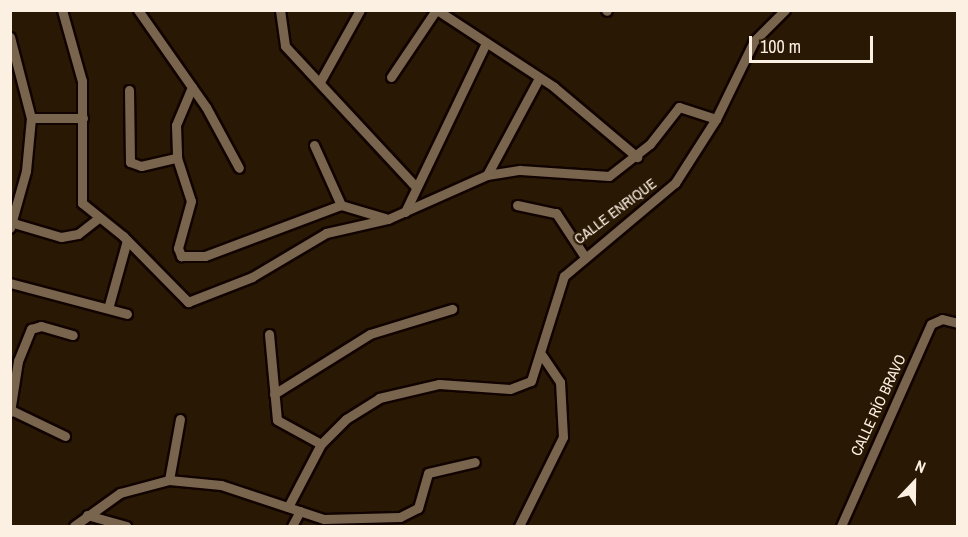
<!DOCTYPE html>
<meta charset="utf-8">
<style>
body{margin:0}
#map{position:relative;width:968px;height:537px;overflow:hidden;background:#291803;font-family:"Archivo Narrow",sans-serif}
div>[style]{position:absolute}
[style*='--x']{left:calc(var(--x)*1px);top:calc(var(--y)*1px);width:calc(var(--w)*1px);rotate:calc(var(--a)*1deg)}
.roads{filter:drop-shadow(2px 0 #110300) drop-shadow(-2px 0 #110300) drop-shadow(0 2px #110300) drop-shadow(0 -2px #110300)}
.street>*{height:9px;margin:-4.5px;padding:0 4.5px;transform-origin:4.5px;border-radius:4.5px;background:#79644d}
span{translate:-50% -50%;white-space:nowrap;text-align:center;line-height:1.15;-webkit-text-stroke:4.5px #291803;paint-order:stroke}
.street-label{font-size:15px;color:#fcf0e3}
.frame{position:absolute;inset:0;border:12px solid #fcf0e3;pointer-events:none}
.north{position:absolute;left:884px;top:453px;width:60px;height:60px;-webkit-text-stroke:4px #291803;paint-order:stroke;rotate:22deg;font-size:16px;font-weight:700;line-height:24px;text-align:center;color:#fcf0e3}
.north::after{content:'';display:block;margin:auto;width:21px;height:27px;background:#fcf0e3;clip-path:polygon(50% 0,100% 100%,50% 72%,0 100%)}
.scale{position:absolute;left:749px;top:36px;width:124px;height:27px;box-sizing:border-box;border:3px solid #fcf0e3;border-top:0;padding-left:8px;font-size:18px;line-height:21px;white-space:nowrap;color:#fcf0e3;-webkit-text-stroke:4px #291803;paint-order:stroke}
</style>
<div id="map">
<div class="roads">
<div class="street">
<div style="--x:62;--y:10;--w:74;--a:74.3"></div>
<div style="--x:82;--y:81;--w:122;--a:90"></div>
<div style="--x:82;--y:203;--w:53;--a:38.8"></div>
<div style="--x:123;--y:236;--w:93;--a:45.4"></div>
<div style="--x:188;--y:302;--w:69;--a:-21.3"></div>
<div style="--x:252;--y:277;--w:86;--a:-30.7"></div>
<div style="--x:326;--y:233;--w:64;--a:-12.7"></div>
<div style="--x:388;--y:219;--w:108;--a:-24"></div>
<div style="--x:487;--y:175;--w:33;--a:-9"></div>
<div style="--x:520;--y:170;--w:89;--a:3.9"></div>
<div style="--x:609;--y:176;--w:52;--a:-38"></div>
<div style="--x:650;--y:144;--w:47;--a:-51.9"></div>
<div style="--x:679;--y:107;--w:39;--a:18"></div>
<div style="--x:138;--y:10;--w:118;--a:55"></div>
<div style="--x:206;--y:107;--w:69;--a:61.6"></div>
<div style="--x:280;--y:10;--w:36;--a:82"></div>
<div style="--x:285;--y:46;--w:192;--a:47.1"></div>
<div style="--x:437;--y:10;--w:140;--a:33.3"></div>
<div style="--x:554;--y:87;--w:109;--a:40.1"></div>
<div style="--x:606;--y:10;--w:1;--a:45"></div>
<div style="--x:10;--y:37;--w:84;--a:75.5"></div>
<div style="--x:31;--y:118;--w:53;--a:95.4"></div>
<div style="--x:26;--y:171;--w:59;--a:105.7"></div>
<div style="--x:391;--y:77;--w:81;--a:-56.1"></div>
<div style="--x:321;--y:80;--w:80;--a:-60.9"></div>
<div style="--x:192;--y:87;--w:41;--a:112.8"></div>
<div style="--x:176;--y:125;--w:33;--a:88"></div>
<div style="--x:177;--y:158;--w:45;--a:72"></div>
<div style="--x:191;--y:201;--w:49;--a:105.5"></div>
<div style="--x:178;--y:248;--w:9;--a:69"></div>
<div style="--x:181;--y:256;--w:24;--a:0"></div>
<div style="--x:205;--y:256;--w:145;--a:-20.6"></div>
<div style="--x:341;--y:205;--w:46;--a:16.5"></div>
<div style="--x:129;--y:90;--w:72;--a:89.2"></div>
<div style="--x:130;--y:162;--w:12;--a:20"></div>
<div style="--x:141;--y:166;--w:37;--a:-13"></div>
<div style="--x:31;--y:118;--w:52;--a:0"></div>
<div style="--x:314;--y:145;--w:66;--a:65.8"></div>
<div style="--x:487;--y:175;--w:110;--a:-61.8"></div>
<div style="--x:517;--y:205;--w:40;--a:12"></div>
<div style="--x:556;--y:213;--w:49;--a:56.6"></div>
<div style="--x:405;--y:212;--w:185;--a:-64.4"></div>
<div style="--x:10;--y:222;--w:53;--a:16.4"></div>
<div style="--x:61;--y:237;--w:17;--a:-10"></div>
<div style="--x:78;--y:234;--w:24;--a:-38"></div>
<div style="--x:10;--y:283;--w:121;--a:14.8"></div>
<div style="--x:109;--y:305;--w:67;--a:-74.5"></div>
<div style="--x:269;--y:334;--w:86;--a:84.7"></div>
<div style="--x:277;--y:420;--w:50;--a:28.6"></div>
<div style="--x:274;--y:394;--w:113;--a:-32"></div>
<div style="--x:370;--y:334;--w:86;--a:-17"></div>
<div style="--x:11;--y:410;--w:60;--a:25.7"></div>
<div style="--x:10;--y:412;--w:52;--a:-81.1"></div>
<div style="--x:18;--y:361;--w:35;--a:-68"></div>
<div style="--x:31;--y:329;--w:10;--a:-17"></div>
<div style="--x:41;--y:326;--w:33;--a:16"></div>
<div style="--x:169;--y:480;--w:62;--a:-79.8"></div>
<div style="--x:288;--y:507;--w:71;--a:-62.4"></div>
<div style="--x:321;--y:444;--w:35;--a:-45"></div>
<div style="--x:346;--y:419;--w:39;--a:-32"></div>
<div style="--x:379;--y:398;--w:62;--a:-13.1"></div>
<div style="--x:439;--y:384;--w:71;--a:4"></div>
<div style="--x:510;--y:389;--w:22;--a:-21"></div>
<div style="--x:531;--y:381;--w:110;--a:-72.6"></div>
<div style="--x:564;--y:276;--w:145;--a:-40"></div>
<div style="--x:675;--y:183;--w:76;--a:-57.4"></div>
<div style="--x:716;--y:119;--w:87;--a:-64"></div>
<div style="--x:754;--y:41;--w:44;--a:-45"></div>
<div style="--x:87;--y:515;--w:41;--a:15.8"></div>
<div style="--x:74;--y:526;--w:57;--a:-35.7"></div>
<div style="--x:120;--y:493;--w:51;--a:-14.9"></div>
<div style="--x:169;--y:480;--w:52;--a:5.5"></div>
<div style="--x:221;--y:485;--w:108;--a:18.3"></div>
<div style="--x:324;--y:519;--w:76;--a:-1.5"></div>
<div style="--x:400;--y:517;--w:20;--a:-27"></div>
<div style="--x:418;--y:508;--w:36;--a:-74"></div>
<div style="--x:428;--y:473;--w:48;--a:-13.2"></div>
<div style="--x:292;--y:526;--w:17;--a:-62"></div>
<div style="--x:519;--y:526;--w:99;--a:-63.7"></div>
<div style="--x:563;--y:437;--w:55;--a:-93.1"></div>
<div style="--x:560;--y:382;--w:32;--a:-124"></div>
<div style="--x:841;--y:526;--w:221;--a:-66"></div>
<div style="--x:931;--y:324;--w:12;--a:-24"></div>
<div style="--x:942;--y:319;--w:16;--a:14"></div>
</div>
</div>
<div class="street-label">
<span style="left:615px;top:211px;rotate:-37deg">CALLE ENRIQUE</span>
<span style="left:878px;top:405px;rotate:-65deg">CALLE RÍO BRAVO</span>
</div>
<div class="frame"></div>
<div class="north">N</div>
<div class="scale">100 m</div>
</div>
